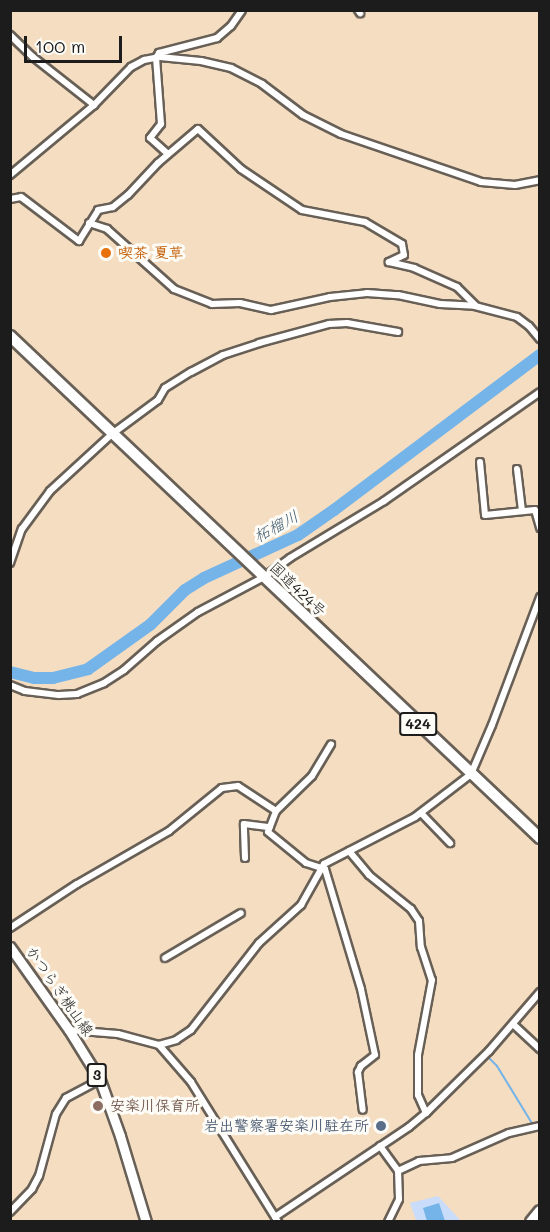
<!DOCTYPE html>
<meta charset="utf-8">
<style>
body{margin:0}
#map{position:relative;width:550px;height:1232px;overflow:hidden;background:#f5ddc1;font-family:Mali,"Klee One",sans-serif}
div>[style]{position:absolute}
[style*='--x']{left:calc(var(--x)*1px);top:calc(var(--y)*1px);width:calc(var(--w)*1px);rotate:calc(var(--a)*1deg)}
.built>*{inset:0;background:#c9dcf9}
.water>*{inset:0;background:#74b4e8}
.stream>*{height:2px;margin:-1px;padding:0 1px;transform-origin:1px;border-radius:1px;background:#74b4e8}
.river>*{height:12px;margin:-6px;padding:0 6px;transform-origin:6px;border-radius:6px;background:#74b4e8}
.roads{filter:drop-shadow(2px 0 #686056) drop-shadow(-2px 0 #686056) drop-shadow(0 2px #686056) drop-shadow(0 -2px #686056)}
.street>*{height:6px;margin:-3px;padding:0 3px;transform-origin:3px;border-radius:3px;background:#fff}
.primary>*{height:9px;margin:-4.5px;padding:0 4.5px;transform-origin:4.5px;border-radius:4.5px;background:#fff}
.highway>*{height:10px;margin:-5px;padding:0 5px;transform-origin:5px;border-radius:5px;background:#fff}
.dots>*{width:16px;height:16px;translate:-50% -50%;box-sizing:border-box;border:3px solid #fdfcf7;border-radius:50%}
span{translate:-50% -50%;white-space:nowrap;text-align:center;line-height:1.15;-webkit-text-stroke:6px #fdfcf7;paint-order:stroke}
.shield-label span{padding:2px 4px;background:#fdfcf7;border:2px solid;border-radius:4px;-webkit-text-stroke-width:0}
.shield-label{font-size:14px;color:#1c1c1c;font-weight:700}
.food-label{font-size:15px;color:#c56008;font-weight:700}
.left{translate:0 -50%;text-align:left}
.street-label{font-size:15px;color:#1c1c1c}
.education-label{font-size:15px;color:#785e54;font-weight:700}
.service-label{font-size:15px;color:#4e5e75;font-weight:700}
.right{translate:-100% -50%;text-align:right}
.water-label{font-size:16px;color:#3f596e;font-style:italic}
.frame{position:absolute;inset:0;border:12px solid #1c1c1c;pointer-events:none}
.scale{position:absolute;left:24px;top:36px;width:98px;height:27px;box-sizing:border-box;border:3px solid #1c1c1c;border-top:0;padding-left:8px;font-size:18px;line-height:21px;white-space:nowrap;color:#1c1c1c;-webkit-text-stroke:4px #fdfcf7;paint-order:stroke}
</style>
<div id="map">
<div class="built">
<div style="clip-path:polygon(438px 1196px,461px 1221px,414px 1221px,416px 1220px,410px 1203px)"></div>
</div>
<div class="water">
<div style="clip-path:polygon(439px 1203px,445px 1221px,427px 1221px,423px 1208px)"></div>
</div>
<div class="stream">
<div style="--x:533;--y:1125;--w:69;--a:-121.4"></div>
<div style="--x:497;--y:1066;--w:13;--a:-135"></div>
<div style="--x:488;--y:1057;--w:79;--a:-49.1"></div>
</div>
<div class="river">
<div style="--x:10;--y:672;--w:25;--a:14"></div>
<div style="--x:34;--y:678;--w:19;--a:0"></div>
<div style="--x:53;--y:678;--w:36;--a:-14"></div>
<div style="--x:88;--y:669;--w:77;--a:-35.5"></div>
<div style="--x:151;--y:624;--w:48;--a:-45"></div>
<div style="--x:185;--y:590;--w:22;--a:-32"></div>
<div style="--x:204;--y:578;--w:103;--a:-24.6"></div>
<div style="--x:298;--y:535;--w:44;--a:-34.8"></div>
<div style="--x:334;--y:510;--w:258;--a:-37"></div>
</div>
<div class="roads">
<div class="street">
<div style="--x:358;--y:10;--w:4;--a:56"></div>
<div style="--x:10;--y:35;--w:32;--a:44"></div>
<div style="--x:33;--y:57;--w:78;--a:38.2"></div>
<div style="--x:168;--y:154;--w:24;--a:-138"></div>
<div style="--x:150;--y:138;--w:18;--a:-52"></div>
<div style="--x:161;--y:124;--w:66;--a:-94.3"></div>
<div style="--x:156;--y:58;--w:6;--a:-59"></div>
<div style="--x:159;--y:53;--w:60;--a:-14.5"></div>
<div style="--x:217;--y:38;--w:18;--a:-41"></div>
<div style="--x:231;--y:26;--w:19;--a:-55"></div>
<div style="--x:10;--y:175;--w:109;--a:-39.8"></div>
<div style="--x:94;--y:105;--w:53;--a:-45.8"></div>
<div style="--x:131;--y:67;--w:15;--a:-28"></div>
<div style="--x:144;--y:60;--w:16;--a:-11"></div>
<div style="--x:160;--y:57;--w:41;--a:5.6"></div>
<div style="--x:201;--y:61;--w:31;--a:13"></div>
<div style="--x:231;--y:68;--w:35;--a:27"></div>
<div style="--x:262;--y:84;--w:51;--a:37.1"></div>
<div style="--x:303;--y:115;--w:42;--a:26.6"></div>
<div style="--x:341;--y:134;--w:148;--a:18.9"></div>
<div style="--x:481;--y:182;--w:34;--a:5"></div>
<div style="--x:515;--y:185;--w:25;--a:-11"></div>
<div style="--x:10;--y:199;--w:11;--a:-10"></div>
<div style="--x:21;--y:197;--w:73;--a:37.2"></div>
<div style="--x:79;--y:241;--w:36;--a:-58"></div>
<div style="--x:98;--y:210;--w:15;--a:-11"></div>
<div style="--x:113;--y:207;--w:19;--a:-39"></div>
<div style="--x:128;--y:195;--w:44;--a:-46.8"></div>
<div style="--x:158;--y:163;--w:52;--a:-40.4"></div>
<div style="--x:198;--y:129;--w:59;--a:42.9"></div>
<div style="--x:241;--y:169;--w:73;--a:33.9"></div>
<div style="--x:302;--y:210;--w:64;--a:10.8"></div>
<div style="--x:365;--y:222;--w:43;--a:30.7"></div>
<div style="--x:402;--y:244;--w:11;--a:80"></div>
<div style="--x:404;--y:255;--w:17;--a:155"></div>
<div style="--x:89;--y:223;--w:19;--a:18"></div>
<div style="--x:107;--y:229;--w:90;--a:41.8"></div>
<div style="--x:174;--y:289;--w:41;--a:21.5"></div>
<div style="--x:212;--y:304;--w:28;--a:-2"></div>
<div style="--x:240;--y:303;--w:32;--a:13"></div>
<div style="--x:271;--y:310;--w:60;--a:-12.4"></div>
<div style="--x:330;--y:297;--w:37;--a:-6"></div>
<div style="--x:367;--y:293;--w:31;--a:4"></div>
<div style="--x:398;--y:295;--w:43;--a:12.1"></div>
<div style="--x:440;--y:304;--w:35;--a:3"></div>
<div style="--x:475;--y:306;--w:43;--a:14.7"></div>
<div style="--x:517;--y:317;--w:15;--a:37"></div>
<div style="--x:529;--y:326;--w:17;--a:50"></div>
<div style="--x:389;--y:262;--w:26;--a:13"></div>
<div style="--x:414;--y:268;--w:47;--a:23.8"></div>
<div style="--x:457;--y:287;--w:25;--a:45"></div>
<div style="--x:480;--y:462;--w:53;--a:84.6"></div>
<div style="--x:485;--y:515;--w:50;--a:-5.7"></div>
<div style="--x:535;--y:510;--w:19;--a:74"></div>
<div style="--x:517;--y:469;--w:42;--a:83.2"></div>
<div style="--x:10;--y:563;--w:36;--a:-71"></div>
<div style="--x:22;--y:529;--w:47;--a:-53.6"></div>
<div style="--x:50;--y:491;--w:84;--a:-42.6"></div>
<div style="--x:112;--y:434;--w:57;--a:-36.5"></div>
<div style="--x:158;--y:400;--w:14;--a:-60"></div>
<div style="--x:165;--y:388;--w:31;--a:-32"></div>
<div style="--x:191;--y:372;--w:36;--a:-28"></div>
<div style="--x:223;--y:355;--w:38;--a:-18"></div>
<div style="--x:259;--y:343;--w:73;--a:-15.2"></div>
<div style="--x:329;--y:324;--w:18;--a:-3"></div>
<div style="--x:347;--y:323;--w:52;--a:10"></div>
<div style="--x:10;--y:685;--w:16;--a:22"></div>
<div style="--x:25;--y:691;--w:34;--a:7"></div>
<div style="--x:59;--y:695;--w:18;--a:-3"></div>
<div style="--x:77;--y:694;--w:29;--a:-22"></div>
<div style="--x:104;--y:683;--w:24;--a:-33"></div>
<div style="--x:124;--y:670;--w:44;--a:-41.3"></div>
<div style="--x:157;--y:641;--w:50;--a:-35.3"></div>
<div style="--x:198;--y:612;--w:75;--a:-27.9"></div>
<div style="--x:264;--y:577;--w:32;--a:-36"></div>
<div style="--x:290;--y:558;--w:110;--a:-31.2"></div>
<div style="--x:384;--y:501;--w:190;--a:-34.9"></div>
<div style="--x:276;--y:811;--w:50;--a:-44.2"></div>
<div style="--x:312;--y:776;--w:37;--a:-59"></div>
<div style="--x:421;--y:813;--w:42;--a:46"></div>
<div style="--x:349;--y:851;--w:31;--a:50"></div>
<div style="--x:369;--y:875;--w:54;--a:39"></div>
<div style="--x:411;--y:909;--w:14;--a:56"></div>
<div style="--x:419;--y:921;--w:26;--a:86"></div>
<div style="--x:421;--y:947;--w:35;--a:72"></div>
<div style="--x:432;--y:980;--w:76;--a:100.6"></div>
<div style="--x:418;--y:1055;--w:40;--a:90"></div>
<div style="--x:418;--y:1095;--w:20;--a:66"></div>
<div style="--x:245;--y:858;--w:34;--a:-92"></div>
<div style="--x:244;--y:824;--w:26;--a:7"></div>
<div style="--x:10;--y:928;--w:80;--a:-33.3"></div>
<div style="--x:77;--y:884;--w:106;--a:-29.9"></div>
<div style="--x:169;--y:831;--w:68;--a:-39.1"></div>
<div style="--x:222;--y:788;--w:16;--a:-7"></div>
<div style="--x:238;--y:786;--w:45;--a:33.3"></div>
<div style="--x:276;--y:811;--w:22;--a:111"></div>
<div style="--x:268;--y:832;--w:49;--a:39.2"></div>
<div style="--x:306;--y:863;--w:20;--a:18"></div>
<div style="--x:325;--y:869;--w:125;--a:73.3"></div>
<div style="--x:361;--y:989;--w:67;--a:78"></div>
<div style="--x:375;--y:1055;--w:18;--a:142"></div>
<div style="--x:361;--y:1066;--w:7;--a:117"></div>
<div style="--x:358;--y:1072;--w:38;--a:83"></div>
<div style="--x:165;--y:958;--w:88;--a:-30.6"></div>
<div style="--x:513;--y:1024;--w:37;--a:43"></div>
<div style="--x:69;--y:1030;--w:49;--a:4.7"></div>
<div style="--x:118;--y:1034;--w:42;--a:15"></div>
<div style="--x:159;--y:1045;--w:49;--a:49.1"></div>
<div style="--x:191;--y:1082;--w:165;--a:58.1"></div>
<div style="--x:159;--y:1045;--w:18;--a:-16"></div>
<div style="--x:176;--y:1040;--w:18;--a:-34"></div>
<div style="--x:191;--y:1030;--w:110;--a:-52"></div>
<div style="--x:259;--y:943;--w:57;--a:-42.1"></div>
<div style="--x:301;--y:905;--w:47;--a:-60.7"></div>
<div style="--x:324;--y:864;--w:102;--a:-27.3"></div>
<div style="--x:415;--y:817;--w:71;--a:-37.5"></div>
<div style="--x:471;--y:774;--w:53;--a:-66.8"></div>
<div style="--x:492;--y:725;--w:137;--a:-69.4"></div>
<div style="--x:380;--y:1146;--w:31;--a:54"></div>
<div style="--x:398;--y:1171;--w:23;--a:-25"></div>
<div style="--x:419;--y:1161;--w:33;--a:-5"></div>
<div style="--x:452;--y:1158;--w:62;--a:-23.7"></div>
<div style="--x:509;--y:1133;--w:32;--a:-13"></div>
<div style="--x:10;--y:1212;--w:32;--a:-46"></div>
<div style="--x:32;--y:1189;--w:15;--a:-62"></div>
<div style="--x:39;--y:1176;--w:64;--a:-74.7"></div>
<div style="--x:56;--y:1114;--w:19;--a:-58"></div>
<div style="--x:66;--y:1098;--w:38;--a:-28"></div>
<div style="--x:275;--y:1217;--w:161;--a:-33.9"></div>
<div style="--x:409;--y:1127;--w:25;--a:-40"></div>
<div style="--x:428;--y:1111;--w:86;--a:-44.5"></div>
<div style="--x:489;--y:1051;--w:78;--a:-49.2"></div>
<div style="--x:388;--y:1222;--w:25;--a:-64"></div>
<div style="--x:399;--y:1199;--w:28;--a:-92"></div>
</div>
<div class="primary">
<div style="--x:10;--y:947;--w:102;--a:54.6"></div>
<div style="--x:69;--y:1030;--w:59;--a:58.2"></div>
<div style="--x:100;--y:1080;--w:59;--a:70.3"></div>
<div style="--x:120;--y:1136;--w:90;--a:73.2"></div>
</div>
<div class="highway">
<div style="--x:10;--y:336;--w:730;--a:43.45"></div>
<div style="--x:531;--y:1222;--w:14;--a:-51"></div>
</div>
</div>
<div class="dots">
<div style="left:106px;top:253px;background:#e8710a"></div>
<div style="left:98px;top:1106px;background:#8d6e63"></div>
<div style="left:381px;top:1126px;background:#5c6f8a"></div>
</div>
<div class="shield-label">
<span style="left:418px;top:724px">424</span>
<span style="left:97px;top:1075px">3</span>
</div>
<div class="food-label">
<span class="left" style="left:118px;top:253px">喫茶 夏草</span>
</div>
<div class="street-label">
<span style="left:298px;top:589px;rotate:44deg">国道424号</span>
<span style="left:60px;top:991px;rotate:55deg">かつらぎ桃山線</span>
</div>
<div class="education-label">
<span class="left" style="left:110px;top:1106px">安楽川保育所</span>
</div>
<div class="service-label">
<span class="right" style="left:369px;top:1126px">岩出警察署安楽川駐在所</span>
</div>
<div class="water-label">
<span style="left:276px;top:526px;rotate:-28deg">柘榴川</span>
</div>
<div class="frame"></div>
<div class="scale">100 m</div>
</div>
